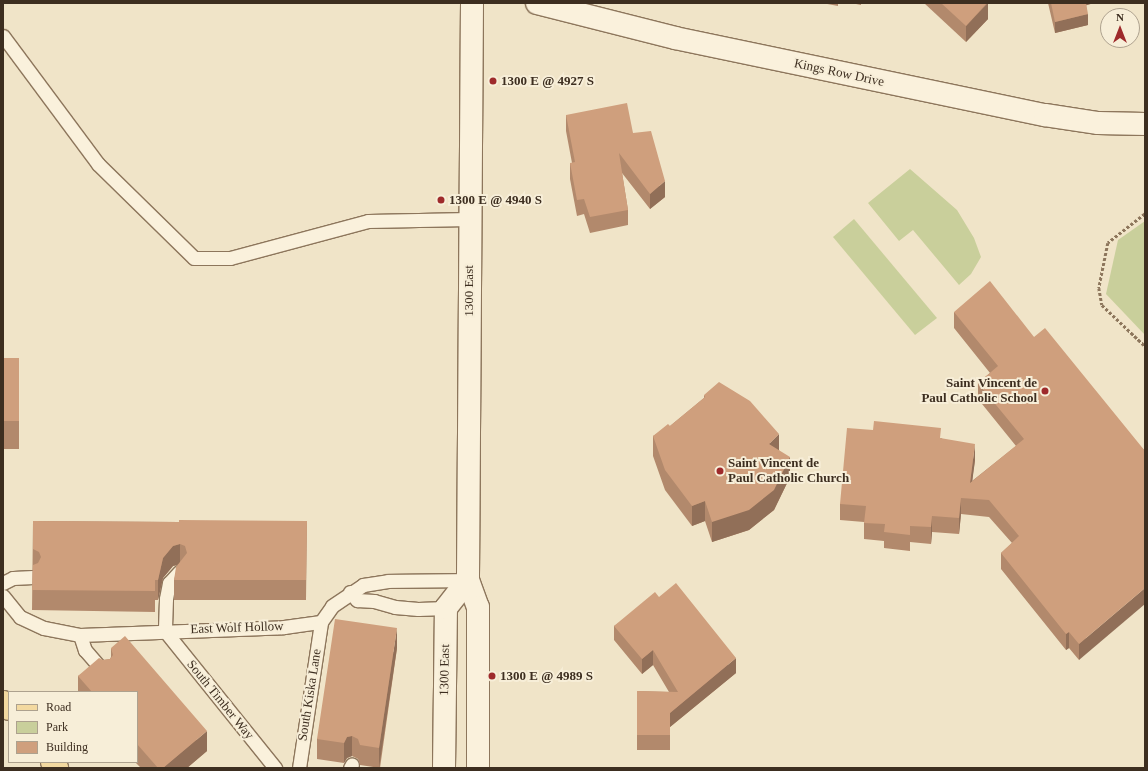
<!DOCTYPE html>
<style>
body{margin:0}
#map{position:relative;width:1148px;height:771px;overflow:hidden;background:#f0e4c8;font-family:"Times New Roman",serif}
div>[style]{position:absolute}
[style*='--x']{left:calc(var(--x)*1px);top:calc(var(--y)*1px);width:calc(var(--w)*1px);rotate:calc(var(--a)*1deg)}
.green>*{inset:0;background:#c9cf9b}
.path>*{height:2.5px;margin-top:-1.25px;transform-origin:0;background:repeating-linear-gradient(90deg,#8d765c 0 3px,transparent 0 5px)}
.roads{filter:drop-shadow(1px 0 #8d765c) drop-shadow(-1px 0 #8d765c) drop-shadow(0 1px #8d765c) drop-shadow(0 -1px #8d765c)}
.service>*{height:13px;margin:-6.5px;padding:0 6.5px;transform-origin:6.5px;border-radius:6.5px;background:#faf1dc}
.minor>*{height:22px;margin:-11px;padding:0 11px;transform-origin:11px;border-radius:11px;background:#faf1dc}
.secondary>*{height:22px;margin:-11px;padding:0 11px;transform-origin:11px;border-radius:11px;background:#faf1dc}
.primary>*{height:22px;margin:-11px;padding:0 11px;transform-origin:11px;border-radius:11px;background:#f3d9a0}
.wall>*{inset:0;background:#b2896c}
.shaded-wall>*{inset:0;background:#916f58}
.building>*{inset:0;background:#cf9f7d}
.dots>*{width:11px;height:11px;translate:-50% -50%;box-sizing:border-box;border:2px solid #f7eed8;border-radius:50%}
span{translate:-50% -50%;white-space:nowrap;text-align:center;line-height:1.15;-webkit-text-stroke:4px #f7eed8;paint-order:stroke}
.street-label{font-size:13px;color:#3d2e20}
.poi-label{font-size:13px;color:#3d2e20;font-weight:700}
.left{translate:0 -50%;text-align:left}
.right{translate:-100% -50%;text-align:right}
.frame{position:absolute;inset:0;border:4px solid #3d2e20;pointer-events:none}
.legend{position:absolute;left:8px;top:691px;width:130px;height:72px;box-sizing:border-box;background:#f7eed8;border:1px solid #ada18e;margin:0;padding:5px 7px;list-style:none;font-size:12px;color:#3d2e20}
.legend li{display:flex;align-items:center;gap:8px;height:20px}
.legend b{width:20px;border:1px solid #ada18e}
.north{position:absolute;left:1100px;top:8px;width:40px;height:40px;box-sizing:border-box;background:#f7eed8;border:1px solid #ada18e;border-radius:50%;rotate:0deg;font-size:11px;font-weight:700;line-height:16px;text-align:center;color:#3d2e20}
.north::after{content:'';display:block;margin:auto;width:14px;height:18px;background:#9e2a2b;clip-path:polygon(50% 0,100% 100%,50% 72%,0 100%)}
</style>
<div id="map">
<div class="green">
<div style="clip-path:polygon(910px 169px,957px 210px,974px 238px,981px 257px,971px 274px,959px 285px,913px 230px,899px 241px,868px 203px)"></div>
<div style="clip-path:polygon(854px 219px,937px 318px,915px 335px,833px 237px)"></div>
<div style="clip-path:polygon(1145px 221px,1145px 335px,1106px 294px,1118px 240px)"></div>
</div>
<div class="path">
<div style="--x:1145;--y:214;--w:47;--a:141.9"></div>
<div style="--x:1108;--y:243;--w:46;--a:101.3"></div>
<div style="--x:1099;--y:288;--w:17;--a:80"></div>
<div style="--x:1102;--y:305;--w:59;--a:43.6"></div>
</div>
<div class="roads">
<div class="service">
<div style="--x:3;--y:36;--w:159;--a:53.4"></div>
<div style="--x:98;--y:164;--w:134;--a:44.4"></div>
<div style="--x:194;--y:258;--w:36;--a:0"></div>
<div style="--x:230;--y:258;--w:143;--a:-15"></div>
<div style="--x:368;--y:221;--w:101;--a:-1.1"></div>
<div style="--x:179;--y:572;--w:15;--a:132"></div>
<div style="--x:169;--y:583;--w:16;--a:101"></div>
<div style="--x:166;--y:599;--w:32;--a:92"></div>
<div style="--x:165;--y:631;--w:176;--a:51.2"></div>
<div style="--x:3;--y:583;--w:11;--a:-27"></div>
<div style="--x:13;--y:578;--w:20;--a:-3"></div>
<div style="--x:350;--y:592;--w:11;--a:49"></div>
<div style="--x:357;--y:600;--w:17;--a:3"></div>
<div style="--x:374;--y:601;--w:22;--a:16"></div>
<div style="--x:395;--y:607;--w:23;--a:5"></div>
<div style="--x:418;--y:609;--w:28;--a:-2"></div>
<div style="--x:3;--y:596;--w:27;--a:51"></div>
<div style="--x:20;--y:617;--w:26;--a:25"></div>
<div style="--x:44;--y:628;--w:37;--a:11"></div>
<div style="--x:80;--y:635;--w:204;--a:-2.2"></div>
<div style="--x:284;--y:627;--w:37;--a:-8"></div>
<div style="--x:80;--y:635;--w:16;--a:72"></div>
<div style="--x:85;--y:650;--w:30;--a:49"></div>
<div style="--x:299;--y:768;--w:148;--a:-81.4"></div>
<div style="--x:321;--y:622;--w:19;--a:-55"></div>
<div style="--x:332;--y:606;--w:37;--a:-34"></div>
<div style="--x:363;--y:585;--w:25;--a:-9"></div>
<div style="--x:388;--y:581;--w:80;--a:-0.7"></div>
<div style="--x:350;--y:768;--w:4;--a:-63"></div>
</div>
<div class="minor">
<div style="--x:537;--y:3;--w:142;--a:14.2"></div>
<div style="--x:675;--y:38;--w:378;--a:11.8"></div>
<div style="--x:1045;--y:115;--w:54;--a:8.6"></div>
<div style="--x:1098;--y:123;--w:47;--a:1.2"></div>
</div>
<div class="secondary">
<div style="--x:472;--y:3;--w:577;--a:90.4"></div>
<div style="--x:468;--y:580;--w:29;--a:70"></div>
<div style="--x:478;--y:607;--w:161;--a:90"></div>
<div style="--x:444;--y:768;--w:160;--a:-89.3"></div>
<div style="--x:446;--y:608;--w:36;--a:-52"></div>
</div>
<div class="primary">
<div style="--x:3;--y:702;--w:9;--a:49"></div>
<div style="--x:52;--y:762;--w:8;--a:50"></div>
</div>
</div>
<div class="wall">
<div style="clip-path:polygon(822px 3px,838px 3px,838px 6px)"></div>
<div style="clip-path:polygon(851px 3px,861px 3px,861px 5px)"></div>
<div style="clip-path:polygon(924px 3px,988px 3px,988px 19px,966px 42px)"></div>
<div style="clip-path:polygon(1048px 3px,1094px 3px,1086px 5px,1088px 25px,1055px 33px)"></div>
<div style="clip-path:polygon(566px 115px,633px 133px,665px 197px,650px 209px,622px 173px,628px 210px,628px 225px,590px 233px,584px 214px,577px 216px,570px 179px,570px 163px,572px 163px,566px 131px)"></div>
<div style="clip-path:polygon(954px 312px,1034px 337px,1145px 451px,1079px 660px,1069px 648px,1066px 650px,1001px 569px,1001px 553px,1012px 543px,989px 517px,961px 514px,959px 534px,932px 532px,931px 544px,910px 542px,910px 551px,884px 548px,884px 541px,864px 539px,864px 522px,840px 520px,840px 504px,941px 438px,975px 460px,972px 481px,1016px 446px,978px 399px,978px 383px,990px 373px,954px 328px)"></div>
<div style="clip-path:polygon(3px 358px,19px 358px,19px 449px,3px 449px)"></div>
<div style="clip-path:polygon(704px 395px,779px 450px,790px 477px,774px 510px,749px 530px,712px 542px,705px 521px,692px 526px,665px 490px,653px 456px,653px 436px,670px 426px,704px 398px)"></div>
<div style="clip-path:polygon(33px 521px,179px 522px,307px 521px,306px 600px,174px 600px,174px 580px,178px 565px,173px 566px,163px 578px,158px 600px,155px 600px,155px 612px,32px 610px)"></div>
<div style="clip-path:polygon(659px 597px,736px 673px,670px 727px,670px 750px,637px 750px,637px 691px,669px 692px,653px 665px,642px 674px,614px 640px,614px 626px)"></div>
<div style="clip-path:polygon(111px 648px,207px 751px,187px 768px,141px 768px,135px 762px,137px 762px,137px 692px,78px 692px,78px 676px,103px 660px,110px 659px,111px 657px)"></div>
<div style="clip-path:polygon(397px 648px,380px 768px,360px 765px,358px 759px,352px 756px,347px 758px,344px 763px,317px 759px,317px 739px)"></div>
</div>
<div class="shaded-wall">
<div style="clip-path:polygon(988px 3px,988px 19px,966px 42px,966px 26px)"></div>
<div style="clip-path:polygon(1084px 3px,1094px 3px,1084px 6px)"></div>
<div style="clip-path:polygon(1088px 14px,1088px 25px,1055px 33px,1055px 22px)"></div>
<div style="clip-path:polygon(665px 181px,665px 197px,650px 209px,650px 194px)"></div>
<div style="clip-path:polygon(779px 434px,779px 454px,769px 444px)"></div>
<div style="clip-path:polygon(975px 444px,975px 460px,970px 499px,970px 483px)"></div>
<div style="clip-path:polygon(790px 457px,790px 477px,774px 510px,749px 530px,712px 542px,712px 522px)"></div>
<div style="clip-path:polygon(961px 498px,961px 514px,959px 534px,959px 518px)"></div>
<div style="clip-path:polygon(705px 501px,705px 521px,692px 526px,692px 506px)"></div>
<div style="clip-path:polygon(932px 516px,932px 532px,931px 544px,931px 527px)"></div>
<div style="clip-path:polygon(180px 544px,180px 564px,173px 566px,163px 578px,158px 600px,158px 580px,163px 558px,173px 546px)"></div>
<div style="clip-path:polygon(1145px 588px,1145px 604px,1079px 660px,1079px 644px)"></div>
<div style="clip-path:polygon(397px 628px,397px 648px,379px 768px,379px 748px)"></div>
<div style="clip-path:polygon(1069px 632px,1069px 648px,1066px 650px,1066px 634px)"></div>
<div style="clip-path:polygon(653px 650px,653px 665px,642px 674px,642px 659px)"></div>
<div style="clip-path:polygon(736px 658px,736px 673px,670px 727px,670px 713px)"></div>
<div style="clip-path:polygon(207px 731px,207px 751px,187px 768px,163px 768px)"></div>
<div style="clip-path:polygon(352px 736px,352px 756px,347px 758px,344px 763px,344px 743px,347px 737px)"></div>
</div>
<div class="building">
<div style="clip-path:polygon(941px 3px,987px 3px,966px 26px)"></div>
<div style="clip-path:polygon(1051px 3px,1086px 3px,1088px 14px,1055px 22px)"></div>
<div style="clip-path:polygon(627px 103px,633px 133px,651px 131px,665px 181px,650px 194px,619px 153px,628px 210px,590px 217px,584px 199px,577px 200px,570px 163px,575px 162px,566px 115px)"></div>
<div style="clip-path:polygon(990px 281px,1034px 337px,1045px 328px,1145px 451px,1145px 588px,1079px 644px,1069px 632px,1066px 634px,1001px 553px,1019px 536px,989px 500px,961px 498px,959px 518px,932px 516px,931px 527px,910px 526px,910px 535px,884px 532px,885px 524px,864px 523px,866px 506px,840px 504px,847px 428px,873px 430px,874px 421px,941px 428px,940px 438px,975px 444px,970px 483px,1024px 439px,978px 383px,998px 366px,954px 312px)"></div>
<div style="clip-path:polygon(3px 358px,19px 358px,19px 421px,3px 421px)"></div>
<div style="clip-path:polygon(719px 382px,750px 401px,779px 434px,769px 444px,790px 457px,774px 490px,749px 510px,712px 522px,705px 501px,692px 506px,665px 470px,653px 436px,668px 424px,670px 426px,705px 397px,704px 395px)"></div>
<div style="clip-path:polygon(179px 520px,307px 521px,306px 580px,174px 580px,176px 567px,187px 553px,185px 546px,180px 544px,173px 546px,163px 558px,158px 580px,155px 580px,155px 591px,32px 590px,33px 565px,38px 563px,41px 557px,39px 552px,33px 549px,33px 521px,179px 522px)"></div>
<div style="clip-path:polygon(676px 583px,736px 658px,670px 713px,670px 735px,637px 735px,637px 691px,678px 692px,653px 650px,642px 659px,614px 626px,655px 592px,659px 597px)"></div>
<div style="clip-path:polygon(335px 619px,397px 628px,379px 748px,360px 745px,358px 739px,352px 736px,347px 737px,344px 743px,317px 739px)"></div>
<div style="clip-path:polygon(125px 636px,207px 731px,163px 768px,158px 768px,137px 744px,137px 692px,92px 692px,78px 676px,99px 658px,103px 660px,110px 659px,113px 655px,111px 648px)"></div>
</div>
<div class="dots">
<div style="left:493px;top:81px;background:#9e2a2b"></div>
<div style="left:441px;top:200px;background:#9e2a2b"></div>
<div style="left:1045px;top:391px;background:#9e2a2b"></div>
<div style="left:720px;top:471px;background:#9e2a2b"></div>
<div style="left:492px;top:676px;background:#9e2a2b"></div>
</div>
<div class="street-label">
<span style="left:839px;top:73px;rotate:12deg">Kings Row Drive</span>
<span style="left:469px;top:291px;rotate:-90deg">1300 East</span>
<span style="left:237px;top:628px;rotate:-2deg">East Wolf Hollow</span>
<span style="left:445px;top:670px;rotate:-89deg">1300 East</span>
<span style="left:310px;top:695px;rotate:-81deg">South Kiska Lane</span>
<span style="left:220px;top:700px;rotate:51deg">South Timber Way</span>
</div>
<div class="poi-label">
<span class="left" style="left:501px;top:81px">1300 E @ 4927 S</span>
<span class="left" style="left:449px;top:200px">1300 E @ 4940 S</span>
<span class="right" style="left:1037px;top:391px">Saint Vincent de<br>Paul Catholic School</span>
<span class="left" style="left:728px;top:471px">Saint Vincent de<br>Paul Catholic Church</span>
<span class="left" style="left:500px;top:676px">1300 E @ 4989 S</span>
</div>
<div class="frame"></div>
<ul class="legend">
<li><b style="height:5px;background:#f3d9a0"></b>Road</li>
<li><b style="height:11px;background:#c9cf9b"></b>Park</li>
<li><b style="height:11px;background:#cf9f7d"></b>Building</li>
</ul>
<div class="north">N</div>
</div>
